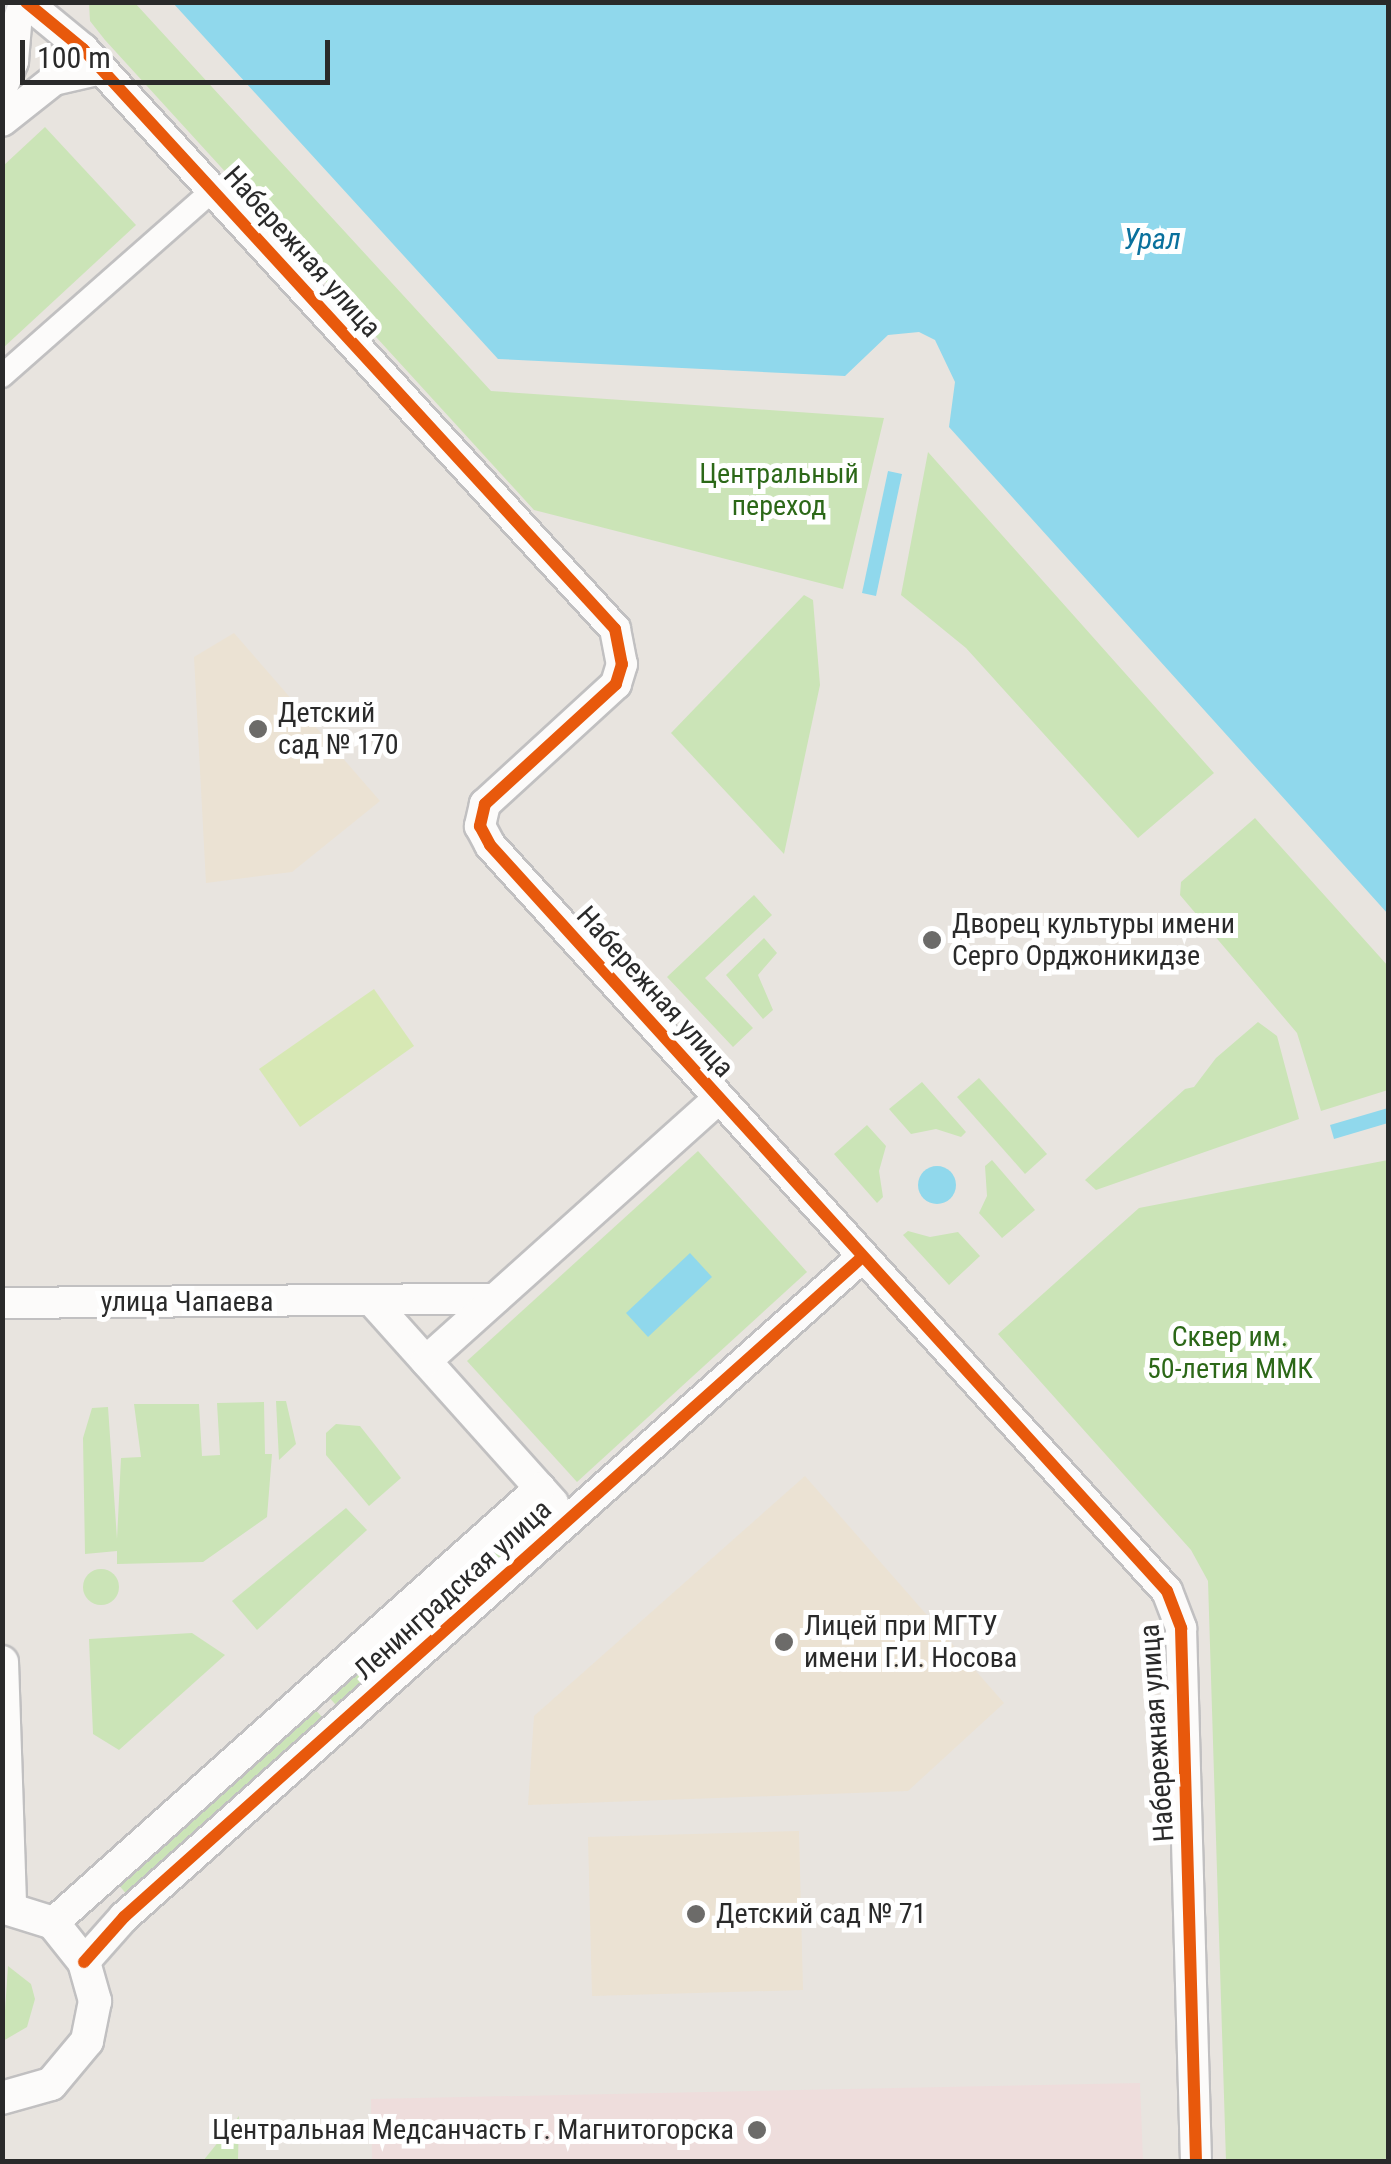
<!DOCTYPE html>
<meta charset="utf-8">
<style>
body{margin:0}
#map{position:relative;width:1391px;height:2164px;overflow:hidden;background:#e8e4df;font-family:"Roboto Condensed",sans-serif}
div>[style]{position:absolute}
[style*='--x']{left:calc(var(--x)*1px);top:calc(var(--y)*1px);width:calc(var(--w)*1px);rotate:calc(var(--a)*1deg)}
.education>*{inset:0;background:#ebe2d3}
.medical>*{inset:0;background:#eedddc}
.green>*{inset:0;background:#cbe4b7}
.round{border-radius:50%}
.pitch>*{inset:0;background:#d7e8b4}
.water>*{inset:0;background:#90d8ec}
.roads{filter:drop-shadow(2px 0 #c1c0c1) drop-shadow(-2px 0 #c1c0c1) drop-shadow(0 2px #c1c0c1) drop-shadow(0 -2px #c1c0c1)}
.minor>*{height:22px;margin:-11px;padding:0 11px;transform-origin:11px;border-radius:11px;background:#fcfbfa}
.tertiary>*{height:30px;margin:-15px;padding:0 15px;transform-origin:15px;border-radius:15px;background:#fcfbfa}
.secondary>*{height:32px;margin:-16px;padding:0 16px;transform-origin:16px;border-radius:16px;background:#fcfbfa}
.tram>*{height:2.5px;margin:-1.25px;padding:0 1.25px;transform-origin:1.25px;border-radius:1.25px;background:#ddddde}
.cycleway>*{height:12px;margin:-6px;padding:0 6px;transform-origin:6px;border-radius:6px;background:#e8590c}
.dots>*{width:28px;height:28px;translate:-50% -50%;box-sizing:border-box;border:5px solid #fff;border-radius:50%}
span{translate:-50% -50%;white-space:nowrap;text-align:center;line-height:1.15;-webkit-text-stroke:10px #fff;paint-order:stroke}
.street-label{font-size:28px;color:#2a2a2a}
.park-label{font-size:28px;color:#2c6818}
.poi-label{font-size:28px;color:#2a2a2a}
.left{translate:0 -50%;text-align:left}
.right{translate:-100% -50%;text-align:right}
.water-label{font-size:30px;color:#0a719d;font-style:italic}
.frame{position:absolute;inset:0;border:5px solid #2a2a2a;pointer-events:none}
.scale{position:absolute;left:20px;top:40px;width:310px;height:45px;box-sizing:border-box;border:5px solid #2a2a2a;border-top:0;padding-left:12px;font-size:30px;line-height:35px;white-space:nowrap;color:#2a2a2a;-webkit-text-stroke:8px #fff;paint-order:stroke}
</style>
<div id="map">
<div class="education">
<div style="clip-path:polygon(234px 633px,380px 801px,292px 872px,206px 883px,194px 657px)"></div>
<div style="clip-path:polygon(805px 1476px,1004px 1703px,908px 1791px,528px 1805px,534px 1716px)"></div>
<div style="clip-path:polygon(799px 1831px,803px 1990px,592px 1996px,588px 1837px)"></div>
</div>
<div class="medical">
<div style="clip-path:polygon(1140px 2083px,1143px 2161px,372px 2161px,371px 2099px)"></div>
</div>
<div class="green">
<div style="clip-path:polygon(89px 3px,135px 3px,491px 391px,884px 418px,843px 589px,534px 510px,105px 40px,90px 21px)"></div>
<div style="clip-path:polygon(45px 127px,136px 225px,3px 348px,3px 166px)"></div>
<div style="clip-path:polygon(928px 452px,1214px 773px,1138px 838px,966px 648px,901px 595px)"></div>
<div style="clip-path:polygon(804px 595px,813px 600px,820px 685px,784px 854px,671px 733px)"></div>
<div style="clip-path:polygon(1255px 818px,1388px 966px,1388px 1090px,1321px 1111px,1297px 1033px,1180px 895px,1181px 882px)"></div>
<div style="clip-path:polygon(754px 895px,772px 915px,705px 978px,753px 1028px,733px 1047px,667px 977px)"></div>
<div style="clip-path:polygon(764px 938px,777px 953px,758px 975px,773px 1010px,763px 1019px,726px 975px)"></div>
<div style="clip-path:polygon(1258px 1022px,1277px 1036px,1299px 1119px,1096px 1190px,1085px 1180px,1185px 1089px,1194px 1087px,1216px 1058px)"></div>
<div style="clip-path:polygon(979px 1078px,1047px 1154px,1025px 1174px,957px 1097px)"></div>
<div style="clip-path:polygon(922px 1082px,966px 1132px,961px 1137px,936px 1129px,911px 1134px,889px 1109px)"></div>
<div style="clip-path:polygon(867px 1125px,886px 1146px,879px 1171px,883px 1197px,877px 1203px,834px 1154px)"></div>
<div style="clip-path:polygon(698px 1151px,807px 1272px,577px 1482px,467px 1361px)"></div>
<div style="clip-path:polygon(992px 1160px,1035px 1210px,1002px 1238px,979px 1213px,987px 1196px,985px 1166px)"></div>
<div style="clip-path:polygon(1388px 1160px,1388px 2161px,1226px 2161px,1208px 1581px,1191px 1550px,998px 1334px,1139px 1208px)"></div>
<div style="clip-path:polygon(908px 1231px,930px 1237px,958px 1232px,980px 1256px,949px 1285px,903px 1235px)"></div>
<div style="clip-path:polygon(276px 1401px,286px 1401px,296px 1444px,279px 1460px)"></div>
<div style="clip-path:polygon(264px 1402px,265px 1454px,272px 1454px,267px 1517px,203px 1562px,117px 1564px,117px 1551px,85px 1554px,83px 1438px,92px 1408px,108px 1407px,117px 1539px,121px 1458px,141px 1457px,134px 1404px,199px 1404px,202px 1456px,220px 1455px,217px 1403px)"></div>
<div style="clip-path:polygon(336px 1424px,360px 1426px,401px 1478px,369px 1506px,326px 1455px,326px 1433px)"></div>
<div style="clip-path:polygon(346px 1508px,367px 1530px,257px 1630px,232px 1601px)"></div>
<div style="clip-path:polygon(530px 1511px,546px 1528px,343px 1713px,328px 1696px)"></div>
<div class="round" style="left:83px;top:1569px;width:36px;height:36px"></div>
<div style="clip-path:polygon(192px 1633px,225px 1655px,119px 1750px,93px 1734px,89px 1639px)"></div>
<div style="clip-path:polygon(314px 1708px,329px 1725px,133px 1902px,118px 1884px)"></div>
<div style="clip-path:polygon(8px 1966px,31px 1984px,35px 1999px,27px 2027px,3px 2041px)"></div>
<div style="clip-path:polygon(239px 2116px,238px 2161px,203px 2161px)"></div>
</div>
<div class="pitch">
<div style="clip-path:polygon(374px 989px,414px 1046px,300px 1127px,259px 1069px)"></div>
</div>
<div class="water">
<div style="clip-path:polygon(173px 3px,1388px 3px,1388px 914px,949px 427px,955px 382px,935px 340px,919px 332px,888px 335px,845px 376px,498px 359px)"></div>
<div style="clip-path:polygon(888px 471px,902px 474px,876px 596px,862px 593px)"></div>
<div style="clip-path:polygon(1388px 1108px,1388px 1123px,1334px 1139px,1330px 1125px)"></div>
<div class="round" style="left:918px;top:1166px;width:38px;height:38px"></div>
<div style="clip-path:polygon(690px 1253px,712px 1277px,648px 1337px,626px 1313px)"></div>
</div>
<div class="roads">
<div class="minor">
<div style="--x:2;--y:376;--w:281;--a:-41.4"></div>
</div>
<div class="tertiary">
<div style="--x:26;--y:2;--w:74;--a:39.5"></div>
<div style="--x:83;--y:49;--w:787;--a:47.47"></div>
<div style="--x:615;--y:629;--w:36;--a:79"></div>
<div style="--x:622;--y:664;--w:21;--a:107"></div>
<div style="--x:616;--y:684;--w:178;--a:137.5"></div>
<div style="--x:485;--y:804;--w:23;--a:103"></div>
<div style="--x:480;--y:826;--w:21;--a:62"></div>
<div style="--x:490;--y:845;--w:1007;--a:47.78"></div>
<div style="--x:1167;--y:1591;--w:40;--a:69"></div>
<div style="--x:1181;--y:1628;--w:534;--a:88.39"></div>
<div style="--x:2;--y:121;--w:66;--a:-38.3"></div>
<div style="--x:54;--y:80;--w:48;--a:-13.2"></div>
<div style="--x:372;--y:1301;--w:271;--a:48.1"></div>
<div style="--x:2;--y:1303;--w:493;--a:-0.5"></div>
<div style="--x:426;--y:1361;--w:392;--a:-41.9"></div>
<div style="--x:53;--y:1923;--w:653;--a:-41.77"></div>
<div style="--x:84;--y:1962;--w:60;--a:-48.4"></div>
<div style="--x:124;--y:1917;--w:987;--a:-41.8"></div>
</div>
<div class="secondary">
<div style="--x:2;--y:85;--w:26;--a:-67"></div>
<div style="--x:12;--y:61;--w:59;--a:-85.2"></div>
<div style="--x:2;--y:1662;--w:245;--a:88.1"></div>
<div style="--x:2;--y:1907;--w:53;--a:17.4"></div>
<div style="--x:53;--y:1923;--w:50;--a:51.5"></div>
<div style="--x:84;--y:1962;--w:41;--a:74.2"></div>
<div style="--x:95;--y:2001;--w:41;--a:101.3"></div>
<div style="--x:87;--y:2041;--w:56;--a:129.9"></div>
<div style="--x:51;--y:2084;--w:51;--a:164.1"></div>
</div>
</div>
<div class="tram">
<div style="--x:2;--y:15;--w:14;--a:-69"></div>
</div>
<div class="cycleway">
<div style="--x:26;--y:2;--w:74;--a:39.5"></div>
<div style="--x:83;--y:49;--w:787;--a:47.47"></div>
<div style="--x:615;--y:629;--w:36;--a:79"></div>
<div style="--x:622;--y:664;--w:21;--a:107"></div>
<div style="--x:616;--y:684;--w:178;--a:137.5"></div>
<div style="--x:485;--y:804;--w:23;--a:103"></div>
<div style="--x:480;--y:826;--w:21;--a:62"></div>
<div style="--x:490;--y:845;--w:1007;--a:47.78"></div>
<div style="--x:1167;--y:1591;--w:40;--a:69"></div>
<div style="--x:1181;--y:1628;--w:534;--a:88.39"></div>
<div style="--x:84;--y:1962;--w:60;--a:-48.4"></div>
<div style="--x:124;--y:1917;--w:987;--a:-41.8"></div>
</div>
<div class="dots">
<div style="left:258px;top:729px;background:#6c6b69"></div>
<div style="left:932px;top:940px;background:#6c6b69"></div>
<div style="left:784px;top:1642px;background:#6c6b69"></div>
<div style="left:696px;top:1914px;background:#6c6b69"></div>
<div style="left:757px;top:2130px;background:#6c6b69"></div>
</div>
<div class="street-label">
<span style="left:302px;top:252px;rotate:48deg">Набережная улица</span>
<span style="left:655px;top:992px;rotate:48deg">Набережная улица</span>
<span style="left:187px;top:1302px">улица Чапаева</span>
<span style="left:453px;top:1590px;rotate:-42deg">Ленинградская улица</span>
<span style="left:1157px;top:1733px;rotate:-94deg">Набережная улица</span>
</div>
<div class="park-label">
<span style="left:779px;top:490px">Центральный<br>переход</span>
<span style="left:1230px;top:1353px">Сквер им.<br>50-летия ММК</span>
</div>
<div class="poi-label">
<span class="left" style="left:278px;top:729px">Детский<br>сад № 170</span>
<span class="left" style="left:952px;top:940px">Дворец культуры имени<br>Серго Орджоникидзе</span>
<span class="left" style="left:804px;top:1642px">Лицей при МГТУ<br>имени Г.И. Носова</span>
<span class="left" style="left:716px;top:1914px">Детский сад № 71</span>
<span class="right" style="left:734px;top:2130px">Центральная Медсанчасть г. Магнитогорска</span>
</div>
<div class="water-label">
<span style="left:1152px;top:239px">Урал</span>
</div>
<div class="frame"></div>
<div class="scale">100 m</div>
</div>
